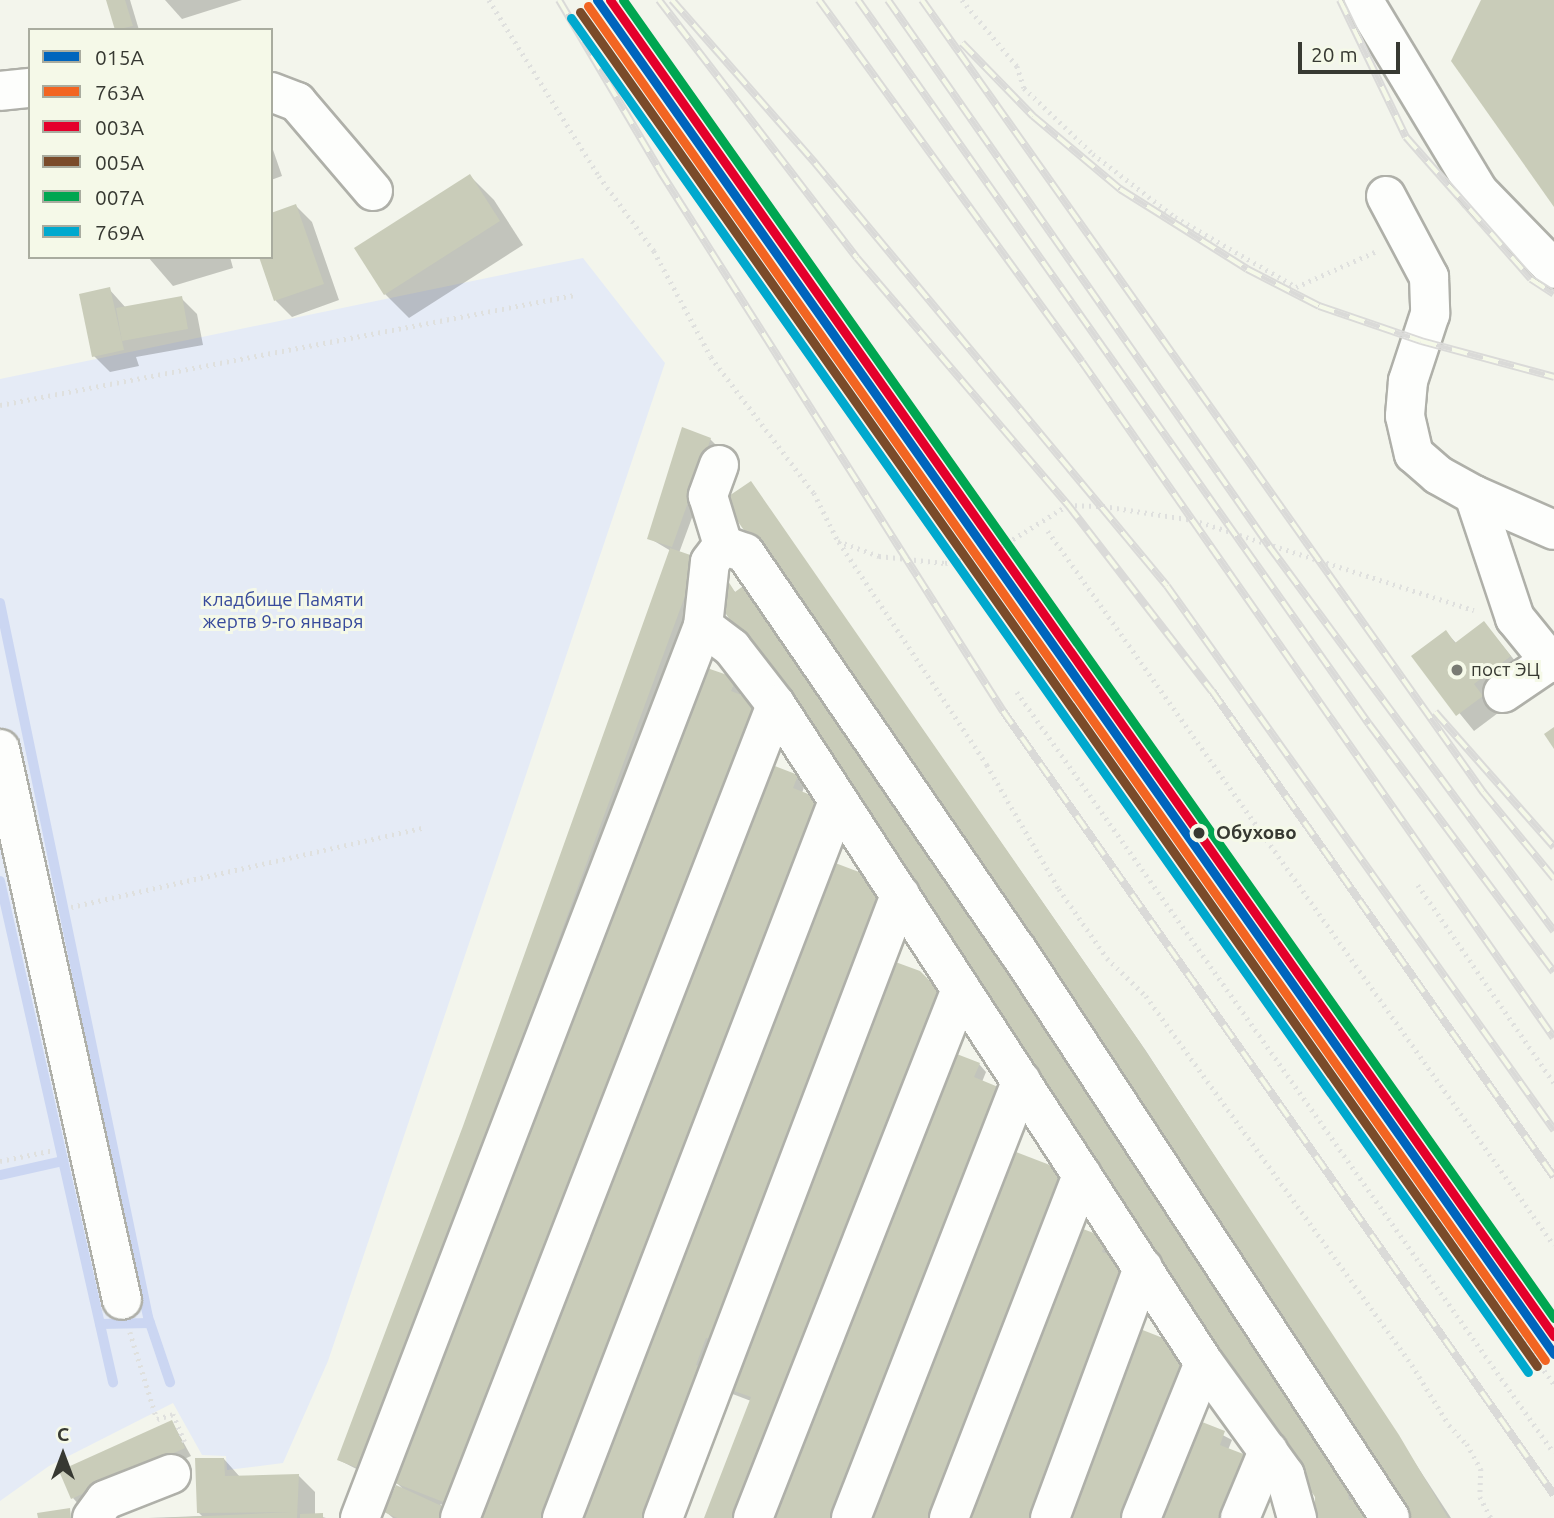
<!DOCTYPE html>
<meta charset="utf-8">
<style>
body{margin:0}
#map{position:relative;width:1554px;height:1518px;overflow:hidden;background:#f3f5ec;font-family:Ubuntu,sans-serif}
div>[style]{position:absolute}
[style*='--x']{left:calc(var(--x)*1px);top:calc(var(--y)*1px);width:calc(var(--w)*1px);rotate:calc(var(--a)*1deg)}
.green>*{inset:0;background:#e5ebf6}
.shadow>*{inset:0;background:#0003}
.stream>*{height:10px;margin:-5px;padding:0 5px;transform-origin:5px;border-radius:5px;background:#cbd6f2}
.building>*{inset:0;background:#c9ccb9}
.path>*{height:4.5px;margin-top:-2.25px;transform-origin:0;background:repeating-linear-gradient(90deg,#dfe0de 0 2px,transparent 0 7px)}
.roads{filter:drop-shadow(2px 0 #afb0a9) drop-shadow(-2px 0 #afb0a9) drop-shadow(0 2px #afb0a9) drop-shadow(0 -2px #afb0a9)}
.minor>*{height:38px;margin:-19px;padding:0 19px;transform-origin:19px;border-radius:19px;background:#fdfefc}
.rail>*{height:8px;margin-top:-4px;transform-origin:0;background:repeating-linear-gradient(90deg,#f5f9e8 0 16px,#dadad8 0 32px);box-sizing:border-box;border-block:2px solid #dadad8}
.rail-1>*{height:9px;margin:-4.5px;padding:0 4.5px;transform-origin:4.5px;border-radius:4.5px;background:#0065bd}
.rail-2>*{height:9px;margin:-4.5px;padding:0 4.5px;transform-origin:4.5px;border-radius:4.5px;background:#f26522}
.rail-3>*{height:9px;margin:-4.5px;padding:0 4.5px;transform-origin:4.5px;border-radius:4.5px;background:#e4002b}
.rail-4>*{height:9px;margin:-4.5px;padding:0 4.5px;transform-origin:4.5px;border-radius:4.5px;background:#7a4b2a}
.rail-5>*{height:9px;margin:-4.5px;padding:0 4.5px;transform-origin:4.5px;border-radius:4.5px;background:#00a651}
.rail-6>*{height:9px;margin:-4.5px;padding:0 4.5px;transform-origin:4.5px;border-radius:4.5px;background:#00a9ce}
.dots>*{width:19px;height:19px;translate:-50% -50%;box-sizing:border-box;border:4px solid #f5f9e8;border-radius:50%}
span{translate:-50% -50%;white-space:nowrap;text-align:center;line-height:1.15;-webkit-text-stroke:6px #f5f9e8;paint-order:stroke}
.park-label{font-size:19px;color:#374a9c}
.poi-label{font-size:19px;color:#373932}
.left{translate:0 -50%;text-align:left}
.stop-label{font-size:19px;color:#373932;font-weight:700}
.legend{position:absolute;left:28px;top:28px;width:245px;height:231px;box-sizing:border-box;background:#f5f9e8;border:2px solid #a9ac9f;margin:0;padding:9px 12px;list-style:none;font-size:21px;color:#373932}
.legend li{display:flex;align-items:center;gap:14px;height:35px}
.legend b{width:35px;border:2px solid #a9ac9f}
.north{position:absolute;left:28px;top:1420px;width:70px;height:70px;-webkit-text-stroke:5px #f5f9e8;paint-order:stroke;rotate:0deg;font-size:19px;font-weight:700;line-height:28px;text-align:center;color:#373932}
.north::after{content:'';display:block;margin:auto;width:24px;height:32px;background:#373932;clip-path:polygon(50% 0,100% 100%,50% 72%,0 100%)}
.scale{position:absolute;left:1298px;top:42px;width:102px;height:32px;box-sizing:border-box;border:4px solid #373932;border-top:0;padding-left:9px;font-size:21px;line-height:24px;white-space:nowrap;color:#373932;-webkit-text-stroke:5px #f5f9e8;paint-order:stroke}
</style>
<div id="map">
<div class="green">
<div style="clip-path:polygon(583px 258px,665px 363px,328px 1361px,283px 1463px,227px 1470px,226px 1456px,202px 1455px,173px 1403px,49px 1466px,0 1501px,0 379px)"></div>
</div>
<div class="shadow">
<div style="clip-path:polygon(107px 0,130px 0,139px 30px,117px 30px)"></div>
<div style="clip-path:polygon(165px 0,242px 0,182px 19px)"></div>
<div style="clip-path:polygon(271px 144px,282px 176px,271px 180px)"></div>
<div style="clip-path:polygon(470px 176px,494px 200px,523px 245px,409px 318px,385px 294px)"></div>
<div style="clip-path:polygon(296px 206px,312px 222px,339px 300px,292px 317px,276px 301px,261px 257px,271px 257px)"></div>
<div style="clip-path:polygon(148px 257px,230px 257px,233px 268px,173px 286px)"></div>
<div style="clip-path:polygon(109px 289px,126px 308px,181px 298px,197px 314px,203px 345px,136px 357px,139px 366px,110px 372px,94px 356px)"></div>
<div style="clip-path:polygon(710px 439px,718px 447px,679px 553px,705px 568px,370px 1476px,339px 1460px,465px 1127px,671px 551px,649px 538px)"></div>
<div style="clip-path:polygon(751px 483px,1146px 1051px,1451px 1518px,1413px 1518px)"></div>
<div style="clip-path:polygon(728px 584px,736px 593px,757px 591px,1355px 1502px,1316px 1518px,1317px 1497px)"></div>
<div style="clip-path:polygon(1484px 623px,1525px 673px,1489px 701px,1498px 713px,1474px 731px,1413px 656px,1446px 632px,1457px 644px)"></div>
<div style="clip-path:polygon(735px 680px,743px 687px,459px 1511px,440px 1504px,454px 1518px,393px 1518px,386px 1512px,404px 1490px,397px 1483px)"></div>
<div style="clip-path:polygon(797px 776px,805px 784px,802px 793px,479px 1518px)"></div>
<div style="clip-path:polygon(888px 906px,654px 1518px,580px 1518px)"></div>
<div style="clip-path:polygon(920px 972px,706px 1518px,751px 1401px,730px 1393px)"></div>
<div style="clip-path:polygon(979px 1064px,986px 1072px,982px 1082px,771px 1518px)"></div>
<div style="clip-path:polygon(1076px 1228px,1114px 1247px,1043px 1518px)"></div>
<div style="clip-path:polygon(172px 1422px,191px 1456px,80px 1506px,73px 1498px)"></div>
<div style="clip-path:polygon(1198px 1422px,1232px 1440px,1228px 1450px,1237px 1518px)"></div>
<div style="clip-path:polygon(224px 1459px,240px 1477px,299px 1476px,315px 1492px,315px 1515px,326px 1518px,148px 1518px,202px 1516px,198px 1512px)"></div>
</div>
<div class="stream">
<div style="--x:0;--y:603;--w:729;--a:78.29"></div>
<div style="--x:148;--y:1317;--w:69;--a:71.3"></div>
<div style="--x:0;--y:881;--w:514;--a:77.29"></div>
<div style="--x:0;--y:1175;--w:65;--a:-12.5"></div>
<div style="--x:100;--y:1324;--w:50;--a:-1.1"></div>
</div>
<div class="building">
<div style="clip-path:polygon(106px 0,125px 0,133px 26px,115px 30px)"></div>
<div style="clip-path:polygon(1481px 0,1554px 0,1554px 207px,1451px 61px)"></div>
<div style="clip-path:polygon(470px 174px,500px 221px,384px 295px,354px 248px)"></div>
<div style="clip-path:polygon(296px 204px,324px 284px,274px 301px,259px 257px,271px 257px,271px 213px)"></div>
<div style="clip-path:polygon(110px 287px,124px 350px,92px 357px,79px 294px)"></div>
<div style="clip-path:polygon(182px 296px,188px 329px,122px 341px,116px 308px)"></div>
<div style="clip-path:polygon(682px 427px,711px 438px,672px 547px,647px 539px)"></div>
<div style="clip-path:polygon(751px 481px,1139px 1041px,1399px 1435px,1448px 1518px,1411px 1518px,1371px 1450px,1112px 1063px,723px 500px)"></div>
<div style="clip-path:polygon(670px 548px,699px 558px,363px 1470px,337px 1460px,463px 1126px)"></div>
<div style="clip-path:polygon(728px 581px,735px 592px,750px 581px,1346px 1484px,1349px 1500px,1362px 1500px,1371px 1518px,1314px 1518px,1315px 1497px,712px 593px)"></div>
<div style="clip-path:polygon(1484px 621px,1511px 656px,1474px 684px,1483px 696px,1456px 716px,1411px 656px,1446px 630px,1455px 643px)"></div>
<div style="clip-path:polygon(707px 668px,736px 678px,731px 691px,759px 702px,451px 1505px,395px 1483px)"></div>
<div style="clip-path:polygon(1554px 727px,1554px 749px,1544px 734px)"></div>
<div style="clip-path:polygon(767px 763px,798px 775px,793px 788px,821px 799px,544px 1518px,477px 1518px)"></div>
<div style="clip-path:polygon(830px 861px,859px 872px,881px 897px,710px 1339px,706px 1338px,696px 1365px,702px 1367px,644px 1518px,578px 1518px)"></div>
<div style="clip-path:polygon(890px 960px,920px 971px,941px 992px,739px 1518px,704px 1518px,751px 1397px,720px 1386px)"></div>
<div style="clip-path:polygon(949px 1051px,980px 1063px,974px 1077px,1003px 1089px,838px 1518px,769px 1518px)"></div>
<div style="clip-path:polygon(1008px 1149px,1068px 1172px,935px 1518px,866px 1518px)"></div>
<div style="clip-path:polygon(1075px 1226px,1107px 1238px,1102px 1252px,1130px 1262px,1033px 1518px,965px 1518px)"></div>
<div style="clip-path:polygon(1135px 1327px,1163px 1338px,1189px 1363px,1129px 1518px,1061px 1518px)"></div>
<div style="clip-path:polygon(172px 1420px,185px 1448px,71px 1499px,59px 1471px)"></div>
<div style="clip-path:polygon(1197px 1420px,1225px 1431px,1220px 1445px,1251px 1457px,1226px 1518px,1157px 1518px)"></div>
<div style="clip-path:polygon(195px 1458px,224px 1458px,225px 1476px,299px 1474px,297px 1518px,164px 1518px,293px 1512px,197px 1513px)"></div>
<div style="clip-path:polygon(396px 1485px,446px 1508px,441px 1518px,397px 1518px,384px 1512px)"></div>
<div style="clip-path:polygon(70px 1508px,71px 1518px,38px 1518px,37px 1513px)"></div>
<div style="clip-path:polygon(323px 1513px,323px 1518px,300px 1518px,300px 1514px)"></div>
</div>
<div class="path">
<div style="--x:489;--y:0;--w:208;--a:58"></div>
<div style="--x:599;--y:176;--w:93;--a:53.7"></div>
<div style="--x:654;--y:251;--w:120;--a:61.7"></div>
<div style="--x:711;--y:357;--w:171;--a:52.9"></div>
<div style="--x:814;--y:493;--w:54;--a:63.4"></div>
<div style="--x:838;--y:541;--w:44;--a:20.1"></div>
<div style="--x:879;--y:556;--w:66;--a:6.1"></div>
<div style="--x:945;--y:563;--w:45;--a:-11.6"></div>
<div style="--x:989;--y:554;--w:93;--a:-31.8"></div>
<div style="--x:1068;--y:505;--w:35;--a:2"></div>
<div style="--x:1103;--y:506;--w:91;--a:8.8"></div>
<div style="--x:1193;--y:520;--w:295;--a:17.8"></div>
<div style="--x:962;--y:0;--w:86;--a:50.2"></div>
<div style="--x:1017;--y:66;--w:23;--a:72"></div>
<div style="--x:1024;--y:88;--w:95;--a:43.7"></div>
<div style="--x:1093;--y:154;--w:103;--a:37.5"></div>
<div style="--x:1175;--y:217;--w:140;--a:30"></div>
<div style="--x:1296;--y:287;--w:89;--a:-24"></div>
<div style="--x:0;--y:405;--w:585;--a:-10.83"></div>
<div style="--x:1048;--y:531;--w:875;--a:54.68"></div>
<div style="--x:839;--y:542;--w:268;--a:56.4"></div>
<div style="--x:987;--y:765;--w:143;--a:59.9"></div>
<div style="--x:1059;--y:889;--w:84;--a:55.2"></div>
<div style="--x:1107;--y:958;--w:54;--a:44.3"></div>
<div style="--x:1146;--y:996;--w:455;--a:54.2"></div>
<div style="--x:1412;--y:1365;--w:70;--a:58.3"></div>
<div style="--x:1449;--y:1425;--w:26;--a:47"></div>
<div style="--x:1467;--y:1444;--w:29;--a:61"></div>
<div style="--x:1481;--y:1469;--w:28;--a:92"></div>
<div style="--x:1480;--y:1497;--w:24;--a:62"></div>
<div style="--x:976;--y:572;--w:997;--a:54.56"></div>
<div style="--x:1017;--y:692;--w:931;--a:54.79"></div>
<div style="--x:1418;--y:885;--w:240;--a:55.5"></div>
<div style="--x:71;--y:907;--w:360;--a:-12.7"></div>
<div style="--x:0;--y:1161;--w:55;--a:-11.5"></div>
<div style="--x:130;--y:1332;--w:91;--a:72.8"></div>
<div style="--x:157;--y:1419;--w:17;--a:-17"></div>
<div style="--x:173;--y:1414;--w:30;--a:67"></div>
</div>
<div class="roads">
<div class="minor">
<div style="--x:1363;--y:0;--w:224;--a:58.9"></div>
<div style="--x:1479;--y:192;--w:107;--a:45.8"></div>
<div style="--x:0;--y:91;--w:30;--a:-6"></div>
<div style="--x:271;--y:92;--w:28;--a:21"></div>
<div style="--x:297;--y:102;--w:117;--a:49.5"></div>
<div style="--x:1386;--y:196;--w:92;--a:62"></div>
<div style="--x:1429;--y:277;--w:37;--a:88"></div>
<div style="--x:1430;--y:314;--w:71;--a:108.2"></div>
<div style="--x:1408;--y:381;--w:35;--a:95"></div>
<div style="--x:1405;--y:416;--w:39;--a:77"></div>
<div style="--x:1414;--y:454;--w:32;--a:41"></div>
<div style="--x:1438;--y:475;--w:41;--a:29.1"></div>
<div style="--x:1474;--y:495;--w:87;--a:23.6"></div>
<div style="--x:719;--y:465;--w:33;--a:110"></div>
<div style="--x:708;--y:496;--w:51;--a:73"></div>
<div style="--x:723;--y:545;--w:23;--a:20"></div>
<div style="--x:745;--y:553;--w:483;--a:55.6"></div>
<div style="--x:1018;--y:951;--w:678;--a:56.73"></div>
<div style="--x:1474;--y:495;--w:130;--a:71.6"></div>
<div style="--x:1515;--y:618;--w:55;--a:50.9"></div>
<div style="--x:703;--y:626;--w:36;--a:37"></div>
<div style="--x:732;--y:648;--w:72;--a:52.3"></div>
<div style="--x:776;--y:705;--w:785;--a:56.96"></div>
<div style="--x:1204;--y:1363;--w:138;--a:54.1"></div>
<div style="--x:1285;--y:1475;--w:45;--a:74.4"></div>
<div style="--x:1503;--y:693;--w:57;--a:-34.2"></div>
<div style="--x:1550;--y:661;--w:4;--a:27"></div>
<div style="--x:0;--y:749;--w:564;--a:77.52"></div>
<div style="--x:92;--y:1518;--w:22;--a:-54"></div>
<div style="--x:105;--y:1500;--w:71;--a:-21.5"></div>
<div style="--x:360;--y:1518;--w:956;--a:-68.97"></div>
<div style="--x:703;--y:626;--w:64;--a:-83.8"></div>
<div style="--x:710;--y:562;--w:21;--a:-53"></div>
<div style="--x:460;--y:1518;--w:872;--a:-68.76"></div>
<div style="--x:562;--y:1518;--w:768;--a:-68.95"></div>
<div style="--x:663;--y:1518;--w:667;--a:-69.17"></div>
<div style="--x:753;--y:1518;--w:568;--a:-68.54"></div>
<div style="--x:851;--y:1518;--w:469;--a:-68.7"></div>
<div style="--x:949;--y:1518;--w:368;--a:-68.8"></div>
<div style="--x:1050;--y:1518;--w:267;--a:-69.6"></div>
<div style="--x:1141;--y:1518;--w:167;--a:-67.9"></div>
<div style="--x:1240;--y:1518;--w:73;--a:-67.3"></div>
</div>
</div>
<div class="rail">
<div style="--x:559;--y:0;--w:199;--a:59.4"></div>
<div style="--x:660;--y:171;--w:640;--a:57.58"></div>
<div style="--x:1003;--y:711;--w:958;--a:54.9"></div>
<div style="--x:659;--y:0;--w:325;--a:52.5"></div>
<div style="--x:857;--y:258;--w:325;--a:49.5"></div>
<div style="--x:1068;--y:505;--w:235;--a:52.3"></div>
<div style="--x:1212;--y:691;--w:594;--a:54.87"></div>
<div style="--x:672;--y:0;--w:217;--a:48.7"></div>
<div style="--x:815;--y:163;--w:550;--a:50.23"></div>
<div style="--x:1167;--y:586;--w:668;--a:54.57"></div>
<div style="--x:819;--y:0;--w:447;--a:54"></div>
<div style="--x:1082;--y:362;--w:824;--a:55.08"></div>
<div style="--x:858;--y:0;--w:886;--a:54.79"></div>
<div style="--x:1369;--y:724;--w:309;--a:53.3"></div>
<div style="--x:888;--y:0;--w:666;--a:55.09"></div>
<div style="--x:1269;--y:546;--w:479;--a:53.5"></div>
<div style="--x:922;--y:0;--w:971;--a:54.69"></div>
<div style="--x:1483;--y:792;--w:112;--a:50.5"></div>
<div style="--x:1340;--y:0;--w:152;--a:64.3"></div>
<div style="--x:1406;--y:137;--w:189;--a:48.6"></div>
<div style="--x:1531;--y:279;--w:27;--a:33"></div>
<div style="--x:962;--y:43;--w:102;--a:45.8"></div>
<div style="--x:1033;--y:116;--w:114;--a:40"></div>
<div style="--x:1120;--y:189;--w:150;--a:32.2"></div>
<div style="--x:1247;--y:269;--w:81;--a:27.2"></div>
<div style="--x:1319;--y:306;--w:108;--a:18.9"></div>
<div style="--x:1421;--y:341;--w:138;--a:15.1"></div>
<div style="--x:1435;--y:712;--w:180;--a:48.6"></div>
</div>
<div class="rail-1">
<div style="--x:597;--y:0;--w:1658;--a:54.75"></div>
</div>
<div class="rail-2">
<div style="--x:588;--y:6;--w:1658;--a:54.75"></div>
</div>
<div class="rail-3">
<div style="--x:610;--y:0;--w:1636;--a:54.76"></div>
</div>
<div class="rail-4">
<div style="--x:580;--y:12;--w:1658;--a:54.75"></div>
</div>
<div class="rail-5">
<div style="--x:623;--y:0;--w:1614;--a:54.76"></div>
</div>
<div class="rail-6">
<div style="--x:571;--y:18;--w:1658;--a:54.75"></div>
</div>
<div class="dots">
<div style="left:1457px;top:670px;background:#797b73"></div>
<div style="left:1199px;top:833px;background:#373932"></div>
</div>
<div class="park-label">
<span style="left:283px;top:611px">кладбище Памяти<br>жертв 9-го января</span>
</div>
<div class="poi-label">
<span class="left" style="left:1471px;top:670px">пост ЭЦ</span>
</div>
<div class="stop-label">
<span class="left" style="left:1216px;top:833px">Обухово</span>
</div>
<ul class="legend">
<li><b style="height:9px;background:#0065bd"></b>015А</li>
<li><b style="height:9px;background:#f26522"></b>763А</li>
<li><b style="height:9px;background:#e4002b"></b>003А</li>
<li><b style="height:9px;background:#7a4b2a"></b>005А</li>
<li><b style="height:9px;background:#00a651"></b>007А</li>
<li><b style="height:9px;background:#00a9ce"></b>769А</li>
</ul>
<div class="north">С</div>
<div class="scale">20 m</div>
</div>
